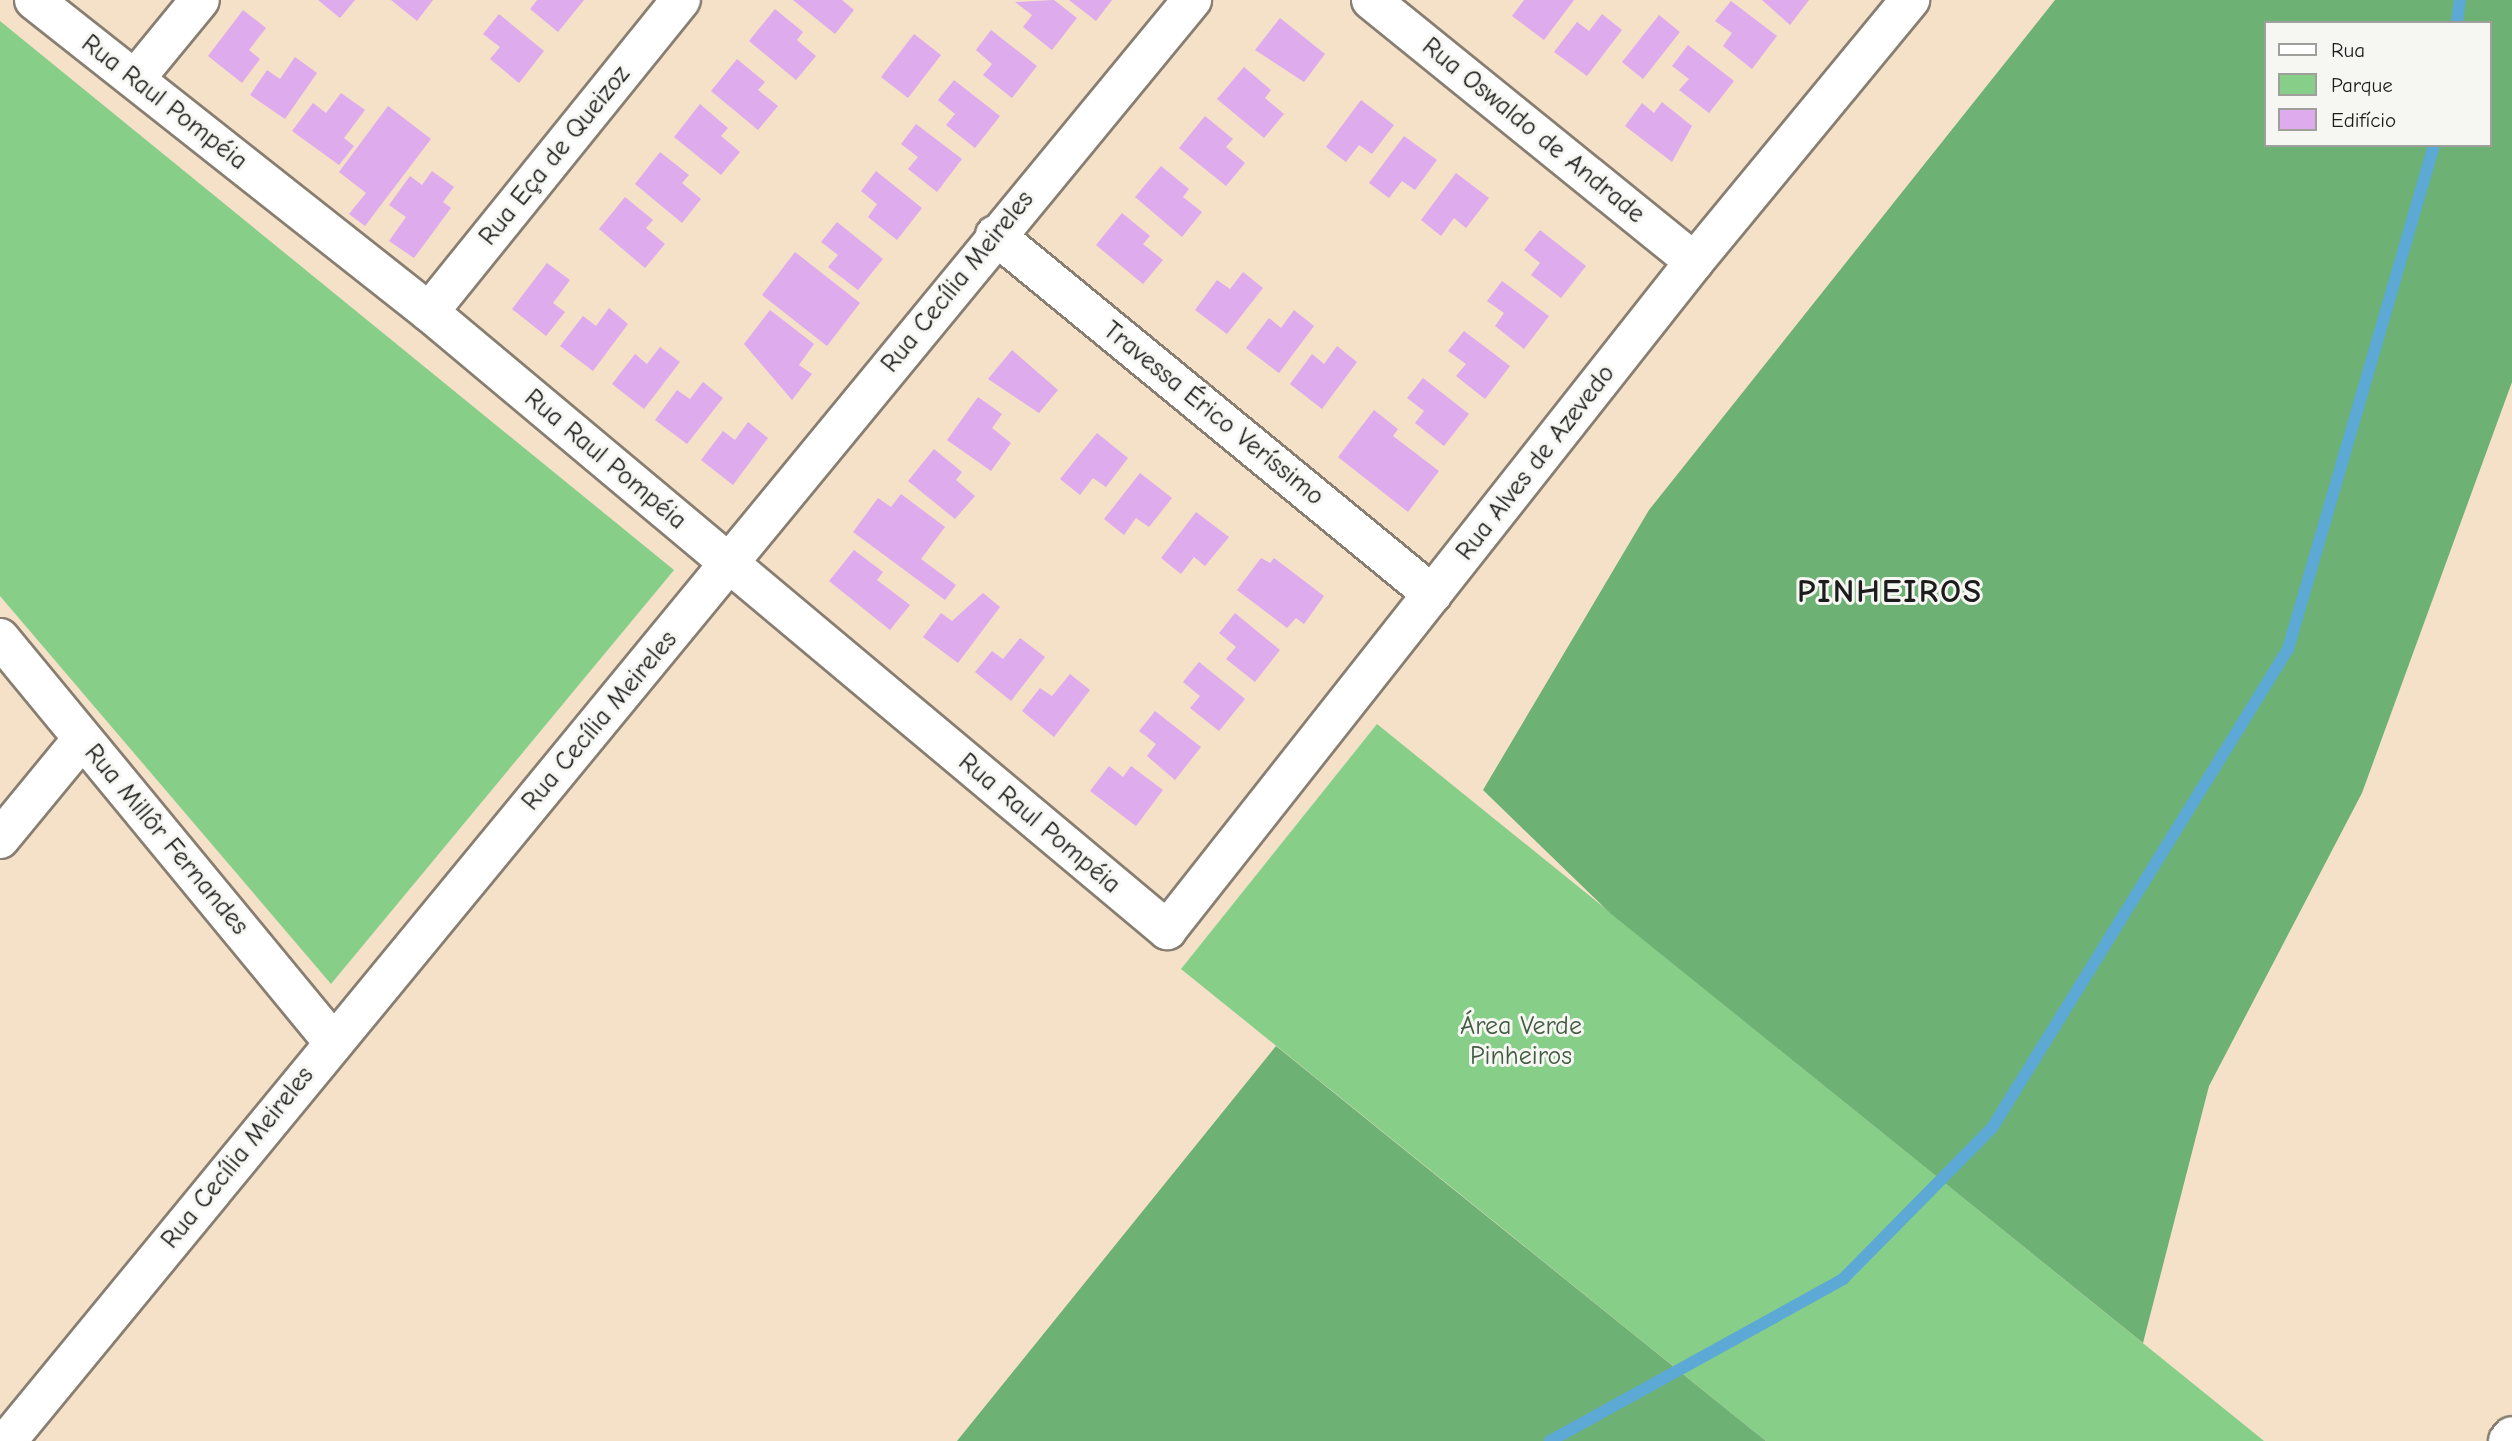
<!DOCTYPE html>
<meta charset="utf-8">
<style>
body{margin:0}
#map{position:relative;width:2512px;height:1441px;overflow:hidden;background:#f4e1c8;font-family:"Comic Neue",sans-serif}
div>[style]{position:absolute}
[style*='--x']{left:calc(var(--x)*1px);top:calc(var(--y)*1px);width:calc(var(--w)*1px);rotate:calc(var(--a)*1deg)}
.green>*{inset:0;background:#87ce89}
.forest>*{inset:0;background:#6db175}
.stream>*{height:12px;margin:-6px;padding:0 6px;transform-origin:6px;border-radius:6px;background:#5ba9d4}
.building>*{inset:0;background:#deabed}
.roads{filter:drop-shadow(2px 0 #887e72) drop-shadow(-2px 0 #887e72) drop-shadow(0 2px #887e72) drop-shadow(0 -2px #887e72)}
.minor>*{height:38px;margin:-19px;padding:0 19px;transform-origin:19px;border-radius:19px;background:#fff}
span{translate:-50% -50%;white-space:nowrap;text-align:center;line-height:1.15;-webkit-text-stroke:6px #f6f6f2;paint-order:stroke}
.street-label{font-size:26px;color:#1c1c1c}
.park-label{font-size:26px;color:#415a42}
.district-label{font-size:33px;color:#1c1c1c;font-weight:700;letter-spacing:2px}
.legend{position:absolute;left:2264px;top:21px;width:228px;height:126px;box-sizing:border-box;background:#f6f6f2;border:2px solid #9f9f9c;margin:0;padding:9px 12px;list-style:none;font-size:21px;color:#1c1c1c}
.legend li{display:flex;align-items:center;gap:14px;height:35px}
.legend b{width:35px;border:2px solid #9f9f9c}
</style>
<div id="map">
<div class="green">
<div style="clip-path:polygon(0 21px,674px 570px,331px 984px,0 596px)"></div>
<div style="clip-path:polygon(1377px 724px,2264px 1441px,1766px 1441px,1181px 969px)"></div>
</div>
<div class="forest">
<div style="clip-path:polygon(evenodd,2055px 0,2512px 0,2512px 382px,2362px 793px,2209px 1086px,2143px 1343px,1610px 913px,1483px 790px,1649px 510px,2055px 0,2265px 23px,2489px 23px,2489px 145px,2265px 145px,2265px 23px)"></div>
<div style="clip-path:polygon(1276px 1046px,1432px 1172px,1766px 1441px,957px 1441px)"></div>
</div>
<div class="stream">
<div style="--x:2457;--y:23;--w:23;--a:-83"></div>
<div style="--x:1550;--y:1441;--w:335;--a:-28.9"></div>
<div style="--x:1843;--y:1279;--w:212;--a:-45.4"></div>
<div style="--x:1992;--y:1128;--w:563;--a:-58.29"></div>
<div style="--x:2288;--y:649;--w:525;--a:-73.84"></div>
</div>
<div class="building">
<div style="clip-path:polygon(318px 0,355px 0,340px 18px)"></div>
<div style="clip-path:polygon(391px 0,433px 0,417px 21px)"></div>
<div style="clip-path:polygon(537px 0,584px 0,558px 32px,530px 9px)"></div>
<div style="clip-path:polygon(793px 0,842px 0,854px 10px,835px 34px)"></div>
<div style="clip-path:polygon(1054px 0,1077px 18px,1052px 50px,1023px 27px,1032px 15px,1015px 2px)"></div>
<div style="clip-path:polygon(1069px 0,1112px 0,1096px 21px)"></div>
<div style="clip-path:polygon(1524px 0,1574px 0,1544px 40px,1512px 16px)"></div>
<div style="clip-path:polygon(1762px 0,1809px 0,1790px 25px)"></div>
<div style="clip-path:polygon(1731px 1px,1777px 36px,1752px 69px,1723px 46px,1732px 33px,1715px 21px)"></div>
<div style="clip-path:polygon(775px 9px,803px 32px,797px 40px,816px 56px,796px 80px,749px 41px)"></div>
<div style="clip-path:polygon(243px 10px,266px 28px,249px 50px,260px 59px,242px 83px,208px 56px)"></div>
<div style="clip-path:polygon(499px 14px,544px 51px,519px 83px,490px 59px,500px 47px,483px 34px)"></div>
<div style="clip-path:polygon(1602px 14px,1622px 30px,1587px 76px,1554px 52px,1577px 22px,1589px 31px)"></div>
<div style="clip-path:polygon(1659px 15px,1680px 32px,1643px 79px,1622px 62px)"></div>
<div style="clip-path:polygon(1280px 18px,1325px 54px,1304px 82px,1255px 50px)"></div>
<div style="clip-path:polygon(991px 30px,1037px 66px,1012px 98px,983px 75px,992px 64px,976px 50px)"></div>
<div style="clip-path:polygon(914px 34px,941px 55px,908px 98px,881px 77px)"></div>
<div style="clip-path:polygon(1688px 45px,1734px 81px,1709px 113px,1679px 90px,1689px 79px,1672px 66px)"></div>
<div style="clip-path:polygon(295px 57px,317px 73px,285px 119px,250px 95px,267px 70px,280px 79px)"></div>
<div style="clip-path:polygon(737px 59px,765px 82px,758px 90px,778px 106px,758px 130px,711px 91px)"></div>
<div style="clip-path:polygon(1244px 67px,1271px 90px,1265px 98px,1284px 114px,1264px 138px,1217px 99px)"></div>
<div style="clip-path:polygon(954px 80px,1000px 116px,975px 148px,946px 125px,955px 114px,938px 100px)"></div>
<div style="clip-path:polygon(341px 93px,365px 110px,344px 138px,354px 146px,339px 165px,292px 131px,313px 103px,326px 113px)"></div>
<div style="clip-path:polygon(1361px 100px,1394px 125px,1372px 154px,1359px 145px,1346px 162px,1326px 147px)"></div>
<div style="clip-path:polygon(1662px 102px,1692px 126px,1672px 162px,1625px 126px,1642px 103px,1654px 113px)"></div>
<div style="clip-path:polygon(700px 104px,728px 128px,721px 136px,740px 152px,721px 175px,674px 137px)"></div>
<div style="clip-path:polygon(388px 106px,431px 139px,365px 226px,349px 214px,366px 193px,339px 172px)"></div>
<div style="clip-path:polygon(1205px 116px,1233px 139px,1226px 147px,1245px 163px,1226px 186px,1179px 148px)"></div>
<div style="clip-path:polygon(916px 124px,962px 159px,937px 192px,908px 169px,918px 157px,901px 144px)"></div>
<div style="clip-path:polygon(1404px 136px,1437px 160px,1415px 190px,1402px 181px,1389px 198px,1369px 183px)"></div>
<div style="clip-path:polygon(660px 152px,689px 175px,682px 183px,701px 199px,682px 223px,635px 184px)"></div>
<div style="clip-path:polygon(1161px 166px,1189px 189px,1183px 197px,1202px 212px,1182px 237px,1135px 197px)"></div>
<div style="clip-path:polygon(432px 171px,454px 187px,443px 202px,451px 208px,414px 258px,389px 241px,406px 217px,389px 205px,410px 176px,422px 185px)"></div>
<div style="clip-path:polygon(876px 171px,922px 208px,897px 240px,868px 217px,877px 204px,861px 191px)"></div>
<div style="clip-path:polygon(1456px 173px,1489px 198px,1466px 228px,1454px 218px,1441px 236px,1421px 220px)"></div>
<div style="clip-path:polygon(625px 197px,653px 220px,646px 228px,665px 244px,645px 268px,599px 229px)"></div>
<div style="clip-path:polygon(1122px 213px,1150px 236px,1143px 244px,1163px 260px,1143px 284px,1096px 245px)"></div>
<div style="clip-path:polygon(837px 222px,883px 259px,858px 290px,828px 267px,838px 255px,821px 242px)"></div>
<div style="clip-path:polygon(1540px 230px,1586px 266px,1561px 298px,1531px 275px,1540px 263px,1524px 250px)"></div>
<div style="clip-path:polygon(795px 252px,860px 303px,827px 346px,762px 295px)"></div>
<div style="clip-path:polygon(547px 263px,570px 280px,553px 303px,565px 312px,546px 336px,512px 309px)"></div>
<div style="clip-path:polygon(1243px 272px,1263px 288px,1227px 334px,1195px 310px,1217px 280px,1230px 289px)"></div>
<div style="clip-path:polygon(1502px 281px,1549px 316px,1524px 349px,1495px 326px,1504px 313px,1487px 301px)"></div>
<div style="clip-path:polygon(609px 308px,628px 324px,593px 371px,560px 346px,583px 316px,596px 326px)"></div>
<div style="clip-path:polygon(770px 310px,814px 344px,799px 365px,812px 374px,792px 400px,744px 344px)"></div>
<div style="clip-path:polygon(1294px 310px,1314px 326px,1279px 373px,1246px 348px,1269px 318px,1281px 328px)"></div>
<div style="clip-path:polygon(1464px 331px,1510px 366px,1485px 399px,1456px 376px,1466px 364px,1448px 351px)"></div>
<div style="clip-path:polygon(1337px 346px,1357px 362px,1322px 409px,1290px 384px,1312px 354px,1324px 364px)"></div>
<div style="clip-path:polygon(660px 347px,680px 362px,644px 409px,612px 384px,635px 354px,647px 364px)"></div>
<div style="clip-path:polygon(1012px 350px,1058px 390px,1039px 413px,988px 379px)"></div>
<div style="clip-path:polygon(1423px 378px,1469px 414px,1444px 446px,1415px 423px,1424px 411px,1407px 398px)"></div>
<div style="clip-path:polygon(703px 382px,723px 398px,687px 444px,655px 420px,677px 390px,690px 399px)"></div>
<div style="clip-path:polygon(978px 397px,1002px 414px,992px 428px,1011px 443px,991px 471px,947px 440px)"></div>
<div style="clip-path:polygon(1374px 410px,1398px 429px,1393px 436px,1439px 471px,1408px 512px,1338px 457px)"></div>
<div style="clip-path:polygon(748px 422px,768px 438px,733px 485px,701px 460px,723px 431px,735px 440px)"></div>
<div style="clip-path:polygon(1097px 433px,1128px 458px,1106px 487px,1093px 478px,1080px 495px,1060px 479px)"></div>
<div style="clip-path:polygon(934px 449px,962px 472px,956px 480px,975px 496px,955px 519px,908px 481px)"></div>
<div style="clip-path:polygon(1140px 473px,1172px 498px,1149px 527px,1136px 518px,1124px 535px,1104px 519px)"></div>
<div style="clip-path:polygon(901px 494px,945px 527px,921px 559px,956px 585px,945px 600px,853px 532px,878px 498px,891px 507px)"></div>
<div style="clip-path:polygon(1196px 512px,1229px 537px,1205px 566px,1194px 557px,1181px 574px,1161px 558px)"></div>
<div style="clip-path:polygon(854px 550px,883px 572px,877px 580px,910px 605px,890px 630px,829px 581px)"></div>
<div style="clip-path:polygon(1261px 558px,1270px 563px,1274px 558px,1324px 596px,1304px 624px,1296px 618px,1287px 628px,1237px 590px)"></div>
<div style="clip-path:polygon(983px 593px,1000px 607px,958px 663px,923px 637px,941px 613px,952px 621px)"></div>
<div style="clip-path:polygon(1235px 613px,1280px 650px,1255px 682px,1226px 659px,1236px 647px,1219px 633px)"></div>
<div style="clip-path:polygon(1020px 638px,1045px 657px,1011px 701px,975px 672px,992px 651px,1003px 659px)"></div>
<div style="clip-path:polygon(1199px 662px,1245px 699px,1219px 731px,1190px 708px,1200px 696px,1183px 682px)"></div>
<div style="clip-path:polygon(1070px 674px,1090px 690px,1054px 737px,1022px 711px,1040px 688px,1052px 696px)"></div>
<div style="clip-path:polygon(1155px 711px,1201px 747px,1175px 780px,1147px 756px,1156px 744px,1139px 731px)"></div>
<div style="clip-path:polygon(1109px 766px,1123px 777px,1131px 766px,1163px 790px,1136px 826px,1090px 791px)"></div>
</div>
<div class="roads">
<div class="minor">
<div style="--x:34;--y:0;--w:503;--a:38.3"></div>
<div style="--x:429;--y:312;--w:963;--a:39.94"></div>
<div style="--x:1167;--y:930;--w:851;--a:-51.73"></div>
<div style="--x:1694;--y:262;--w:340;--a:-50.5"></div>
<div style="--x:1371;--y:0;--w:416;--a:39"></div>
<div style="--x:135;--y:79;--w:102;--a:-50.6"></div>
<div style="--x:995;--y:235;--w:566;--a:39.4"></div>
<div style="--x:429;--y:312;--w:401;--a:-51.1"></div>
<div style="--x:0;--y:638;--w:524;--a:50.5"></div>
<div style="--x:0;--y:839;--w:129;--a:-50.6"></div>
<div style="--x:7;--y:1441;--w:1866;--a:-50.57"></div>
<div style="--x:2508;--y:1441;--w:6;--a:-51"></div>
</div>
</div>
<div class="street-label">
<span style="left:164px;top:103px;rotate:38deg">Rua Raul Pompéia</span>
<span style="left:1533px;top:131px;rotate:39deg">Rua Oswaldo de Andrade</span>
<span style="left:555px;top:156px;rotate:-51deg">Rua Eça de Queizoz</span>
<span style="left:958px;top:282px;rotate:-51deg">Rua Cecília Meireles</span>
<span style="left:1213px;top:414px;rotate:39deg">Travessa Érico Veríssimo</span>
<span style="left:605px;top:460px;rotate:40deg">Rua Raul Pompéia</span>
<span style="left:1536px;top:463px;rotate:-52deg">Rua Alves de Azevedo</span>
<span style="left:600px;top:721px;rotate:-50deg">Rua Cecília Meireles</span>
<span style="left:1039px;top:824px;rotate:40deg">Rua Raul Pompéia</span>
<span style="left:166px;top:840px;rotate:50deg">Rua Millôr Fernandes</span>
<span style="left:238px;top:1158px;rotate:-51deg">Rua Cecília Meireles</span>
</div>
<div class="park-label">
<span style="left:1521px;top:1042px">Área Verde<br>Pinheiros</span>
</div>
<div class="district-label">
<span style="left:1890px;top:592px">PINHEIROS</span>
</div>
<ul class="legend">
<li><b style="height:9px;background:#fff"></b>Rua</li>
<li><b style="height:19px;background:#87ce89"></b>Parque</li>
<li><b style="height:19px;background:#deabed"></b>Edifício</li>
</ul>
</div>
